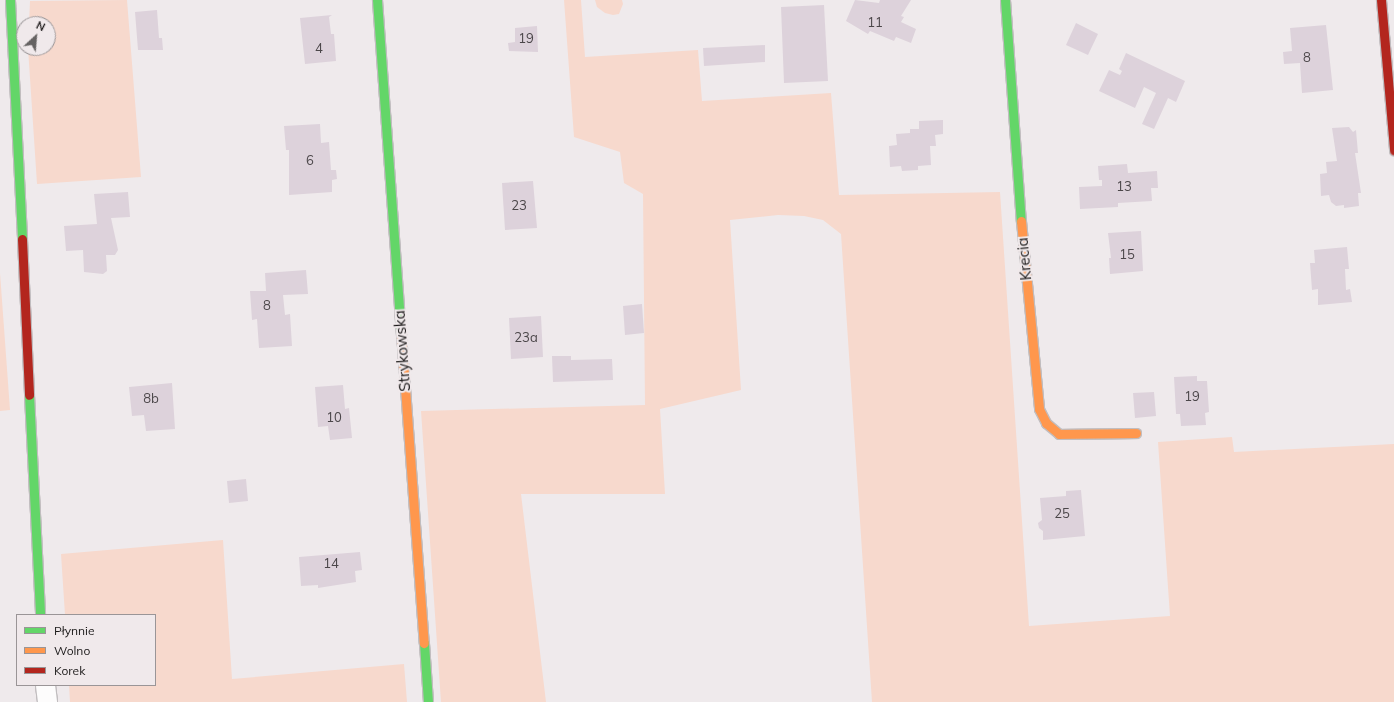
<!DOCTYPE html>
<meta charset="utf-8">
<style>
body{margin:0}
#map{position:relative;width:1394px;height:702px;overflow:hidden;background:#efeaec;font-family:Mulish,sans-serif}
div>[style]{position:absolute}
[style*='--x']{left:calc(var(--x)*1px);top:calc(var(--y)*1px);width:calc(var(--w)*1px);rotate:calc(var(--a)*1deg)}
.green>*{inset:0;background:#f7d9cd}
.building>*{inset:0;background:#ddd2db}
.roads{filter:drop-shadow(1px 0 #c1bdbf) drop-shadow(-1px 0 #c1bdbf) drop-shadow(0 1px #c1bdbf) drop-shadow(0 -1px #c1bdbf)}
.street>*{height:19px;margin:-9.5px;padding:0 9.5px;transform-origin:9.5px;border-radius:9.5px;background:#fdfcfc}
.fast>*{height:9px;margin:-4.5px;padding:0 4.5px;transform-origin:4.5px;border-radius:4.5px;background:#63d668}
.slow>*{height:9px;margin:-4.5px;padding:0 4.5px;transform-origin:4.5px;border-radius:4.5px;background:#ff974d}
.jam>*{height:9px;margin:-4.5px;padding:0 4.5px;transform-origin:4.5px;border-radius:4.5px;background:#b3261e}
span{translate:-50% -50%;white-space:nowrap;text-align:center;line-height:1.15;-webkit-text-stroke:4px #f0e9eb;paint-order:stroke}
.number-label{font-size:13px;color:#4b4649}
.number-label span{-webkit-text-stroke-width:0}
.street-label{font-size:15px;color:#1a1818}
.legend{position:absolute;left:16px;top:614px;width:140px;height:72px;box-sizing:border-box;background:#f0e9eb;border:1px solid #9a9597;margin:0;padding:5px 7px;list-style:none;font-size:12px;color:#1a1818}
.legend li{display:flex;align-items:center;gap:8px;height:20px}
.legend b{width:20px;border:1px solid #9a9597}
.north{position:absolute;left:16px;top:16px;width:40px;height:40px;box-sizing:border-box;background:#f0e9eb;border:1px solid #9a9597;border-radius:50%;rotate:26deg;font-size:11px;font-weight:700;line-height:16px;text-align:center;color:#1a1818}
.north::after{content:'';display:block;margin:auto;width:14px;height:18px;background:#656262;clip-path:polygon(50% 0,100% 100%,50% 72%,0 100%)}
</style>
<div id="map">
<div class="green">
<div style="clip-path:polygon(127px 0,141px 177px,37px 184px,28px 48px,48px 48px,48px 24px,29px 24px,30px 1px)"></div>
<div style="clip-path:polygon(564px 0,581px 0,585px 57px,698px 50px,702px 101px,831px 93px,839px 195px,1000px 192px,1029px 626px,1170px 616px,1158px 442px,1232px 437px,1234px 452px,1394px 444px,1394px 702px,872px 702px,841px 234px,823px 220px,804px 216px,778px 215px,730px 220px,741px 390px,660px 409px,665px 494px,521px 494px,546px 702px,441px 702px,421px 411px,645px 405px,643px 194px,624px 183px,620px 152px,574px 137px)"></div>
<div style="clip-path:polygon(595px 0,622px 0,623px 4px,619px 14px,613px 15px,605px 13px,597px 7px)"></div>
<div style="clip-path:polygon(0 273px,10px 410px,0 411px)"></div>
<div style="clip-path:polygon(223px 540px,232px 679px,404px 664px,407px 702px,70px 702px,69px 685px,155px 685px,155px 615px,65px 615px,61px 554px)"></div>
</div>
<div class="building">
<div style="clip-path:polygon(855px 0,879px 3px,880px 0,911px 0,901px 16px,904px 17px,901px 22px,916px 29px,911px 43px,896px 37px,894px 41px,870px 31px,868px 34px,846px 21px)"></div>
<div style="clip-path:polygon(824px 5px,828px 81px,784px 83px,781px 7px)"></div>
<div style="clip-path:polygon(157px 10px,159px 38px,162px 38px,163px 50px,138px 50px,135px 12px)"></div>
<div style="clip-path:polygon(332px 15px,329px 17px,331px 34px,334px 34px,336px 61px,305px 64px,300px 18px)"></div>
<div style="clip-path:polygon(1076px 23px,1098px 34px,1088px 55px,1066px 45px)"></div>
<div style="clip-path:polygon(1326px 25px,1333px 90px,1302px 93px,1300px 63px,1284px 64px,1283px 52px,1292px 51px,1290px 28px)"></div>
<div style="clip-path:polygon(537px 26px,538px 52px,509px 51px,508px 43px,515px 42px,515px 28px)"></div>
<div style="clip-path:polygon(765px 45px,765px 62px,704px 66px,703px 48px)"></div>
<div style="clip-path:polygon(1126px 53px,1185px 81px,1176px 102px,1168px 98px,1154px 129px,1142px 124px,1156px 93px,1144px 87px,1135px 108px,1099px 91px,1109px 70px,1120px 75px,1122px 71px,1119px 69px)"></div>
<div style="clip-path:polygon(943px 120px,943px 134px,935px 135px,936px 146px,930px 146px,931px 165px,918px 166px,918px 170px,902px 171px,901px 166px,890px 167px,889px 146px,897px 145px,896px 134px,910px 133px,910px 129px,919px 129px,919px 121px)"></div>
<div style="clip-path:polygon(320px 124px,321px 143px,329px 142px,331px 170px,336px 170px,337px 179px,332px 180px,332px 192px,289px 195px,289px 150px,286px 150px,284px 126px)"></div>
<div style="clip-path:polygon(1349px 127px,1353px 132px,1356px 130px,1358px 153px,1355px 153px,1361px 193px,1358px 193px,1359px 206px,1344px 208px,1344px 205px,1336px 206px,1331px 202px,1329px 195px,1321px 196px,1320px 174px,1327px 173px,1326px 162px,1337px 161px,1332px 128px)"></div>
<div style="clip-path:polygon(1127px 164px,1128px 173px,1157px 171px,1158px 188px,1151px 188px,1152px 201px,1118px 203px,1118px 207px,1080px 209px,1079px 187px,1102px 186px,1102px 180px,1099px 180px,1098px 166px)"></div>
<div style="clip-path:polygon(533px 181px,537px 228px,505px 230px,502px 183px)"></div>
<div style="clip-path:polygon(128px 192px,130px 217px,111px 218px,118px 250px,115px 255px,106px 255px,107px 271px,103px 274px,84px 272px,83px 250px,66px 251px,64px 226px,97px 224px,94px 194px)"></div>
<div style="clip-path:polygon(1141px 231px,1143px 271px,1110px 274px,1109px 258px,1111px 258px,1108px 233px)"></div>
<div style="clip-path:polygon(1347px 247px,1349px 269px,1345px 269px,1346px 290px,1350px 289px,1352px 302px,1318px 305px,1318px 289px,1312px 290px,1310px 263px,1315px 263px,1314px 250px)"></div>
<div style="clip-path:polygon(306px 270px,308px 294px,283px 295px,285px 315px,290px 314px,292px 346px,259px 348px,257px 319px,252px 320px,250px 291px,266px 291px,265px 273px)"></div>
<div style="clip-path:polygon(642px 304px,644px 333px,625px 335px,623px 306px)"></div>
<div style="clip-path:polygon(541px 316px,543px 357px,511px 359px,509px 318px)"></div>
<div style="clip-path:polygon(552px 356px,571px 356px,571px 360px,612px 359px,613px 380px,553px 382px)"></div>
<div style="clip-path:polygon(1197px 376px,1197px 381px,1207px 381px,1209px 412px,1205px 413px,1206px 425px,1181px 426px,1180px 414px,1176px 414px,1174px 377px)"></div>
<div style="clip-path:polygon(172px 383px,175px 429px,146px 431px,144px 415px,132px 416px,129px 387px)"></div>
<div style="clip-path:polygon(343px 385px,345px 409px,349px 408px,352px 438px,330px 440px,328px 426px,318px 427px,315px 387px)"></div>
<div style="clip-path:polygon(1154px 392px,1156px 416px,1135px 418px,1133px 393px)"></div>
<div style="clip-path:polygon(246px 479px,248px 501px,229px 503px,227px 481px)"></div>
<div style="clip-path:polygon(1081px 490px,1085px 536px,1043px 540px,1043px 531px,1039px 528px,1038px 523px,1042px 520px,1040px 498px,1066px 496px,1066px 491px)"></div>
<div style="clip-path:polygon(360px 552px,362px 570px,355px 571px,356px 582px,318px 588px,318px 585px,301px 586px,299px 557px)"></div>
</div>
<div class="roads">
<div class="street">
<div style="--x:45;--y:685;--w:17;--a:83"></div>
</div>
<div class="fast">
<div style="--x:10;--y:0;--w:239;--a:87.1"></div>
<div style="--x:377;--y:0;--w:334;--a:85.9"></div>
<div style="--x:1005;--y:0;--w:222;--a:85.9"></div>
<div style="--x:29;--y:395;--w:220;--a:87.1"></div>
<div style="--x:424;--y:643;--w:59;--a:86.1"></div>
</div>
<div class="slow">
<div style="--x:1021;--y:221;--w:189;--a:84.5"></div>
<div style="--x:1039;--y:409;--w:16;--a:63"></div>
<div style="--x:1046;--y:423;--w:17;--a:40"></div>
<div style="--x:1059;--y:434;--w:77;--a:-0.7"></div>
<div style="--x:401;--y:333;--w:311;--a:85.8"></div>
</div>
<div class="jam">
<div style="--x:1381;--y:0;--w:151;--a:85"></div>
<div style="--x:22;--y:239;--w:156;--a:87.4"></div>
</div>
</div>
<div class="number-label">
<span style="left:875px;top:22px">11</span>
<span style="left:526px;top:38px">19</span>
<span style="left:319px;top:48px">4</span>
<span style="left:1307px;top:57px">8</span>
<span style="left:310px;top:160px">6</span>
<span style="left:1124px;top:186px">13</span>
<span style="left:519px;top:205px">23</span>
<span style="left:1127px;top:254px">15</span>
<span style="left:267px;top:305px">8</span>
<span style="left:526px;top:337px">23a</span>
<span style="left:1192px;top:396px">19</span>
<span style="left:151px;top:398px">8b</span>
<span style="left:334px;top:417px">10</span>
<span style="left:1062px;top:513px">25</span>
<span style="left:331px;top:563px">14</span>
</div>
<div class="street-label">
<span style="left:1024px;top:259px;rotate:-95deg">Krecia</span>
<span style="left:402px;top:351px;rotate:-94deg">Strykowska</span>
</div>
<ul class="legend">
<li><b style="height:5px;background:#63d668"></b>Płynnie</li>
<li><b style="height:5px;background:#ff974d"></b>Wolno</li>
<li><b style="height:5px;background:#b3261e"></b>Korek</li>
</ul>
<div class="north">N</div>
</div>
